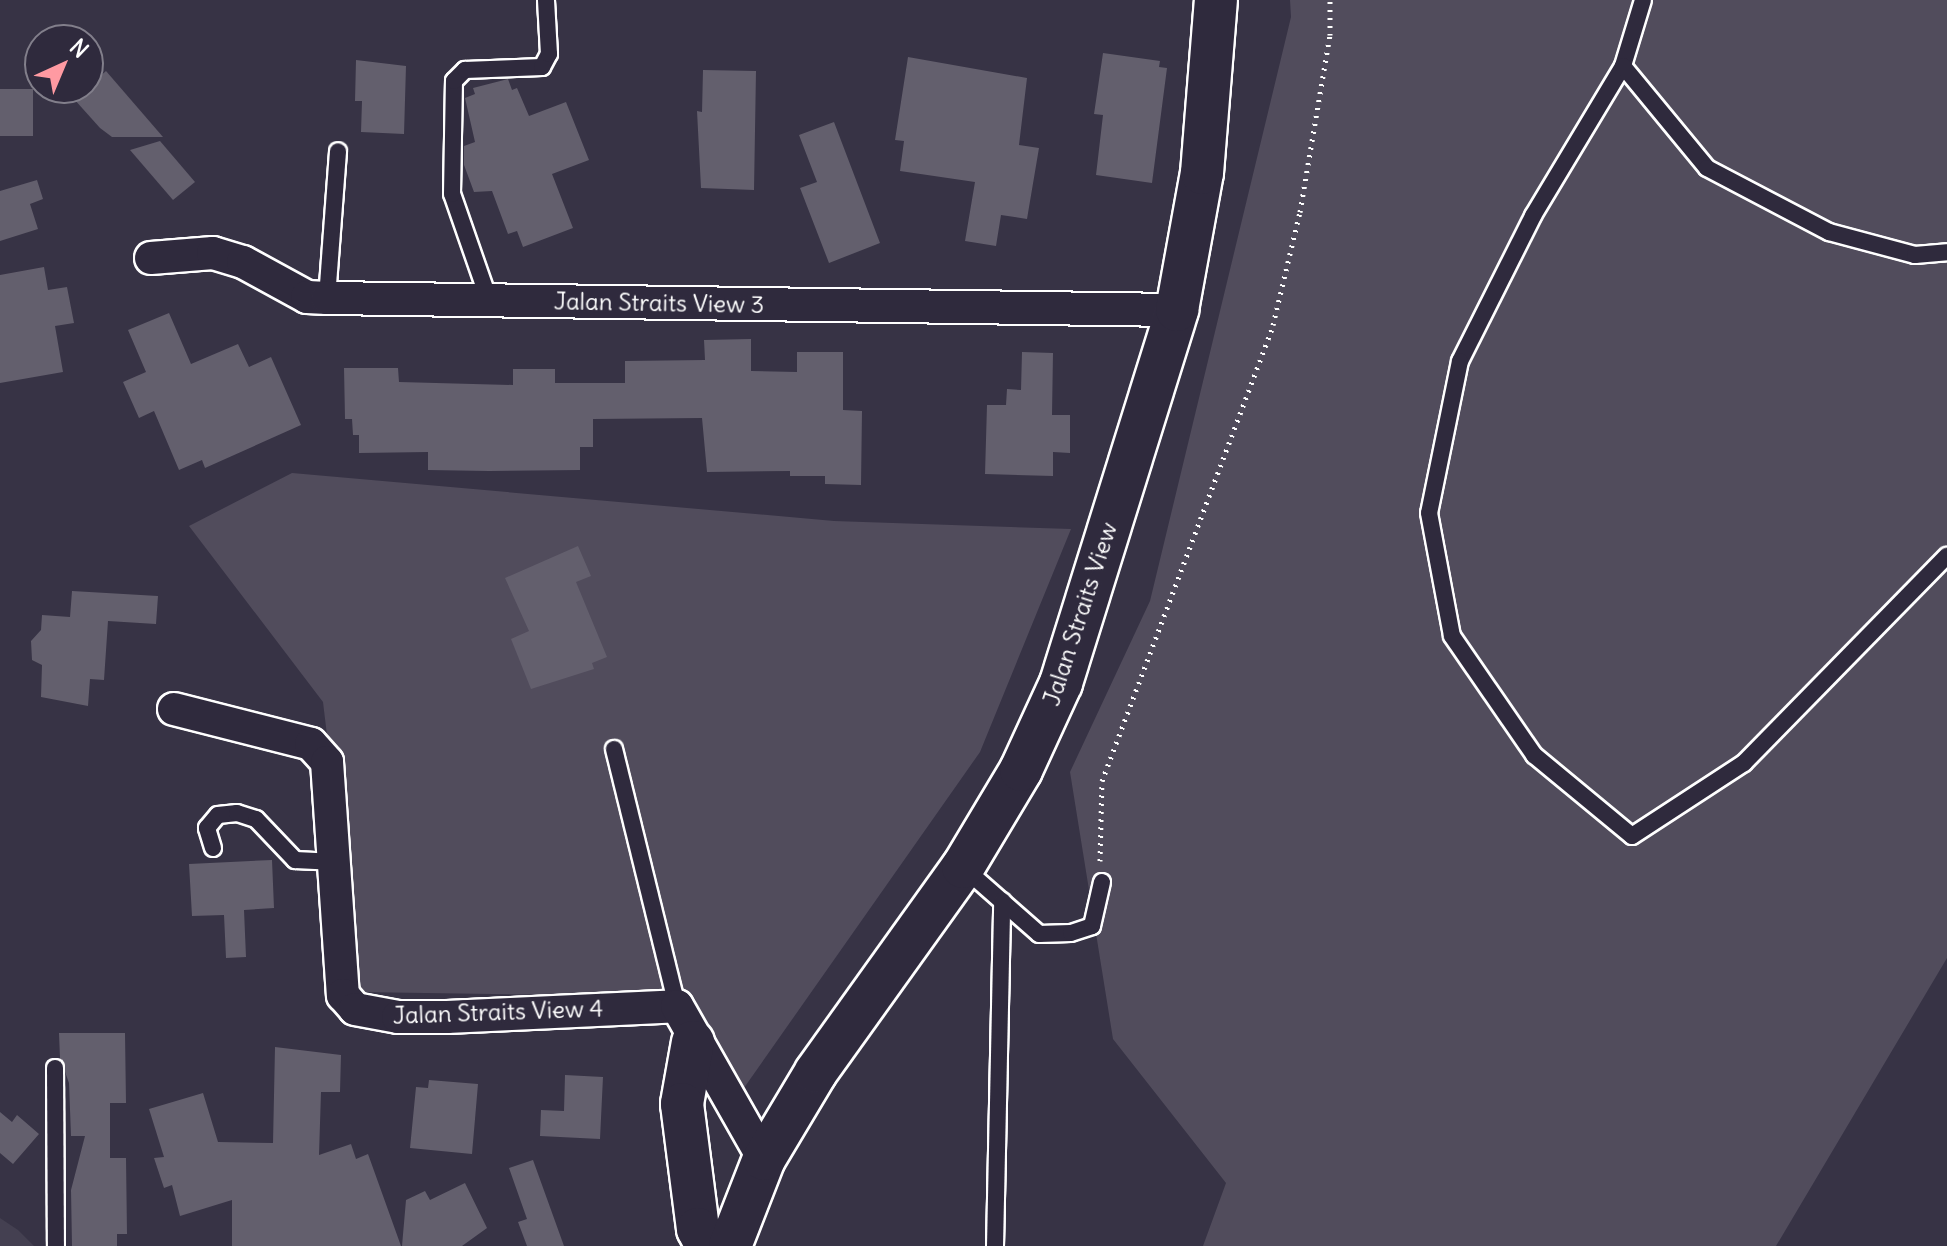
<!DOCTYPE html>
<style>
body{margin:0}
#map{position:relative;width:1947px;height:1246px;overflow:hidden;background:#373345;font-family:Delius,sans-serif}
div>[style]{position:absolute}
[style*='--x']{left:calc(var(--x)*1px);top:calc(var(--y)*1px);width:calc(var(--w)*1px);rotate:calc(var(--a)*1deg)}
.built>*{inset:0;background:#444051}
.green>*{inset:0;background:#514c5c}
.building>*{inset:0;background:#635f6d}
.path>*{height:5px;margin-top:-2.5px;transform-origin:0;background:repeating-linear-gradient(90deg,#fff 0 2px,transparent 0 8px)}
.roads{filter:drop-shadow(2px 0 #fff) drop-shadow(-2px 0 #fff) drop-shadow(0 2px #fff) drop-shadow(0 -2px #fff)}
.service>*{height:16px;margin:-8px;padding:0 8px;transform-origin:8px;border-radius:8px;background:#2f2a3d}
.minor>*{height:32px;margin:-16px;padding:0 16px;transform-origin:16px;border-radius:16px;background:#2f2a3d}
.tertiary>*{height:42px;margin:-21px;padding:0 21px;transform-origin:21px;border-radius:21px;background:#2f2a3d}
span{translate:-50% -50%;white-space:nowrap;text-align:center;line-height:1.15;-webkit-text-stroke:6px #2f2a3d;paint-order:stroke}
.street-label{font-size:24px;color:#fff}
.north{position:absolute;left:24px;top:24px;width:80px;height:80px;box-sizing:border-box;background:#2f2a3d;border:2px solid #827f8b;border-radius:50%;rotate:44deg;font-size:22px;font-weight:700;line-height:32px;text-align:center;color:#fff}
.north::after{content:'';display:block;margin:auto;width:28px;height:36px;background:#ff9aa2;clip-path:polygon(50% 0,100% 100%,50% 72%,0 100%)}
</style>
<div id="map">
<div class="built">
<div style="clip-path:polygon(0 1218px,18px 1230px,34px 1246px,0 1246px)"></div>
</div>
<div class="green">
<div style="clip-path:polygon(1290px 0,1947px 0,1947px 958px,1776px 1246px,1203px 1246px,1226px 1183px,1113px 1039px,1070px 772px,1150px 601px,1291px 17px)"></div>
<div style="clip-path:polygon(292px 473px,834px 521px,1071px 529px,980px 752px,739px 1095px,694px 997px,358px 992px,323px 702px,189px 526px)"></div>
</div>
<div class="building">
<div style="clip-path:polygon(1103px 53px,1160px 61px,1159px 67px,1167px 68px,1152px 183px,1096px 175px,1103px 115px,1094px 114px)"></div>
<div style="clip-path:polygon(908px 57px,1027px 78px,1019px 145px,1039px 148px,1027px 219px,1001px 215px,996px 246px,965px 241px,975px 182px,900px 171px,904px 141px,895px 140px)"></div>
<div style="clip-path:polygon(356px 60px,406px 66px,404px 134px,361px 132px,362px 101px,355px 101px)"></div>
<div style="clip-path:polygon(703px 70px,756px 71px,754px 190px,701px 188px,697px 111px,702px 112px)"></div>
<div style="clip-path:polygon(106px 71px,163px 137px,112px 137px,100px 128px,74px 99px)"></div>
<div style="clip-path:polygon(508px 79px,512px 90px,517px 88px,529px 116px,566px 102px,589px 160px,552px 174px,573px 228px,523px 247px,517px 231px,508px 234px,492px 191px,474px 192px,464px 165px,464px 146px,475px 142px,465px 98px,475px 94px,473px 88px)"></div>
<div style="clip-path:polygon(0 89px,33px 89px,33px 136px,0 136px)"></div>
<div style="clip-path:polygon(834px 122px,880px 243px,829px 263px,800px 188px,817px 182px,799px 135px)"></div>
<div style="clip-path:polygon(160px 141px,195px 182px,173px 200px,130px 150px)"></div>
<div style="clip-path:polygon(37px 180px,43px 199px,30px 204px,38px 229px,0 241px,0 191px)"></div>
<div style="clip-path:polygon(44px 267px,48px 290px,67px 287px,74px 323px,55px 326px,63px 372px,0 383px,0 275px)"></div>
<div style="clip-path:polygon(169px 313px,191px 364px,238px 344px,249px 367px,271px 357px,301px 425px,205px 468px,202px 460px,179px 470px,154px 411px,139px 418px,123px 382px,146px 372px,128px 330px)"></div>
<div style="clip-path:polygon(751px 339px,751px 371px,797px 372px,797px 352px,843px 352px,843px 410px,862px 411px,861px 485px,825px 484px,825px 476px,790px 476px,790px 471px,707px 472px,702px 418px,593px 419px,593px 447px,580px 447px,580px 470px,489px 471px,428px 470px,428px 452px,359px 453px,359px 435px,353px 435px,352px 419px,345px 419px,344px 368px,398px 368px,399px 382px,513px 385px,513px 369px,555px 369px,555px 383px,625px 383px,625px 361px,705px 360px,704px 340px)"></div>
<div style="clip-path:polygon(1022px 352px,1053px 353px,1052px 415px,1070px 415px,1070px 453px,1053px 452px,1053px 476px,985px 474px,987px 405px,1006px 405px,1007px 389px,1021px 390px)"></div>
<div style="clip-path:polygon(578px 546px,591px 576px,576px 582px,607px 657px,592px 663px,594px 669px,531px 689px,511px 639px,529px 631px,505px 578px)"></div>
<div style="clip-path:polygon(72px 591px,158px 596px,156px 624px,108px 621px,104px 680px,90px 679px,88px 706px,41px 697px,42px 665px,32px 660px,31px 641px,41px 630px,42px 615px,70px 617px)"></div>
<div style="clip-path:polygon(272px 860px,274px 908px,244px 910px,246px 957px,226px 958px,224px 915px,192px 916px,189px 864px)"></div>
<div style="clip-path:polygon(59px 1033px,125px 1033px,126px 1103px,110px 1103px,110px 1158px,126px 1158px,127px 1234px,117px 1234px,117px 1246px,72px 1246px,71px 1190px,85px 1136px,71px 1136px,69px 1083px,60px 1058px)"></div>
<div style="clip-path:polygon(275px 1047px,341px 1055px,340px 1092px,321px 1092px,319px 1155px,351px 1144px,356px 1159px,368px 1154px,401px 1246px,232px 1246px,232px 1200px,180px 1216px,172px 1185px,164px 1188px,154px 1158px,164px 1157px,149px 1109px,203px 1093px,218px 1142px,273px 1143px)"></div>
<div style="clip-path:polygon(565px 1075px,603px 1077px,600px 1139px,540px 1136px,541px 1110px,564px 1111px)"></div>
<div style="clip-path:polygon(429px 1080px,478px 1084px,472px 1154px,410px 1148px,416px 1087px,428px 1088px)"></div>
<div style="clip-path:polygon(0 1112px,12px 1122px,17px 1115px,39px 1134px,13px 1164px,0 1153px)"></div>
<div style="clip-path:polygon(533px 1160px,564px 1246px,527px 1246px,518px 1222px,527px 1219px,509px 1168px)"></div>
<div style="clip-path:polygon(465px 1183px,487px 1228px,462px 1246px,402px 1246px,406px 1200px,425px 1191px,430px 1200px)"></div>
</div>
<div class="path">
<div style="--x:1100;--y:861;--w:80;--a:-88.6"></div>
<div style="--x:1102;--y:781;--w:487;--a:-69.4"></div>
<div style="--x:1273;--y:325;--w:116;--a:-76.6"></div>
<div style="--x:1300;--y:212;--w:180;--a:-80.4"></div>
<div style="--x:1330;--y:35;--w:35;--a:-90"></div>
</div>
<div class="roads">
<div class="service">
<div style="--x:1643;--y:0;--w:69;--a:106.9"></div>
<div style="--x:1623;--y:66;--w:175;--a:121"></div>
<div style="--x:1533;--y:216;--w:162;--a:116.7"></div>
<div style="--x:1460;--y:361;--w:155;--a:101.5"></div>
<div style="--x:1429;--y:513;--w:125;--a:79.4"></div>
<div style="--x:1452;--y:636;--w:145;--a:55.4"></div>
<div style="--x:1534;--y:755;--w:127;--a:39.6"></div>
<div style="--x:1632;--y:836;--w:134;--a:-33.1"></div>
<div style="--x:1744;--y:763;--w:290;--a:-45.6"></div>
<div style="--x:1623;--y:66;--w:132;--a:50.5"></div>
<div style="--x:1707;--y:168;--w:138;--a:27.7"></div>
<div style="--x:1829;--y:232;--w:89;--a:15"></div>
<div style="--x:1915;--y:255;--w:32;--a:-5"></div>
<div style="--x:327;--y:298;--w:147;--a:-85.7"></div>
<div style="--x:489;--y:300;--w:112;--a:-109.2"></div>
<div style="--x:452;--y:194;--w:113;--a:-89"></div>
<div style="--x:454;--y:81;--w:16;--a:-45"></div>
<div style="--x:465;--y:70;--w:77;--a:-2.2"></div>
<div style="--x:542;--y:67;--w:15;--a:-62"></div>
<div style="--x:549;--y:54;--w:54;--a:-93.2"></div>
<div style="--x:614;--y:749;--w:265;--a:76.2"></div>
<div style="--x:213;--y:848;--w:21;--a:-107"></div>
<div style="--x:207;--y:828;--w:17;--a:-50"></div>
<div style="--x:218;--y:815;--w:19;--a:-6"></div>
<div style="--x:237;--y:813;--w:20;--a:18"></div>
<div style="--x:256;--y:819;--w:57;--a:46.4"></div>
<div style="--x:295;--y:860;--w:41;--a:2.8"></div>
<div style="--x:964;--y:868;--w:100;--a:41.3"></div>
<div style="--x:1039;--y:934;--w:32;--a:-2"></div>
<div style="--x:1071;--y:933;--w:22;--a:-18"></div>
<div style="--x:1092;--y:926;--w:45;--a:-77.2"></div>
<div style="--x:55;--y:1068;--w:178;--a:89.7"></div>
<div style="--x:995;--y:1246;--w:345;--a:-88.8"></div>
</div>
<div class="minor">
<div style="--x:151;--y:258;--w:62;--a:-4.6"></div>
<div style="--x:213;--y:253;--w:31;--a:17"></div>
<div style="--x:243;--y:262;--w:73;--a:28.7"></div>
<div style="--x:307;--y:297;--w:20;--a:3"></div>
<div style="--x:327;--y:298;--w:850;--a:0.81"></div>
<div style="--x:174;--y:709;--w:141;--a:14.3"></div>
<div style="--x:311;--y:744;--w:24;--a:48"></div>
<div style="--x:327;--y:762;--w:234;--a:86.1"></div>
<div style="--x:343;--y:995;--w:18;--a:49"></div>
<div style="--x:355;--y:1009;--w:44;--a:10.5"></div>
<div style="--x:398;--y:1017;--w:49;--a:0"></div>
<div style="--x:447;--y:1017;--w:230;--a:-2.7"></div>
<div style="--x:677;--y:1006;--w:176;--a:60.4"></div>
</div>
<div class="tertiary">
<div style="--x:693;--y:1042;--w:63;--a:100.1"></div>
<div style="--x:682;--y:1104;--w:126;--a:82.7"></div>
<div style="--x:698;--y:1229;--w:19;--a:62"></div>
<div style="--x:730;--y:1246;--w:93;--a:-68.7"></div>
<div style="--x:764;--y:1159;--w:101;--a:-59.1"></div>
<div style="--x:816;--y:1072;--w:252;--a:-54.4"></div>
<div style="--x:963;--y:867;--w:113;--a:-59.1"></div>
<div style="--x:1021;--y:770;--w:96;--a:-65.3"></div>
<div style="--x:1061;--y:683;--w:391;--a:-72.7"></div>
<div style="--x:1177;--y:310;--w:139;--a:-79.7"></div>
<div style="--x:1202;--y:173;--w:174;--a:-85.4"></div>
</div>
</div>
<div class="street-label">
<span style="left:659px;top:303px;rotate:1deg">Jalan Straits View 3</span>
<span style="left:1080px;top:614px;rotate:-72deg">Jalan Straits View</span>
<span style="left:498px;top:1012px;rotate:-2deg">Jalan Straits View 4</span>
</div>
<div class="north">N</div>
</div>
